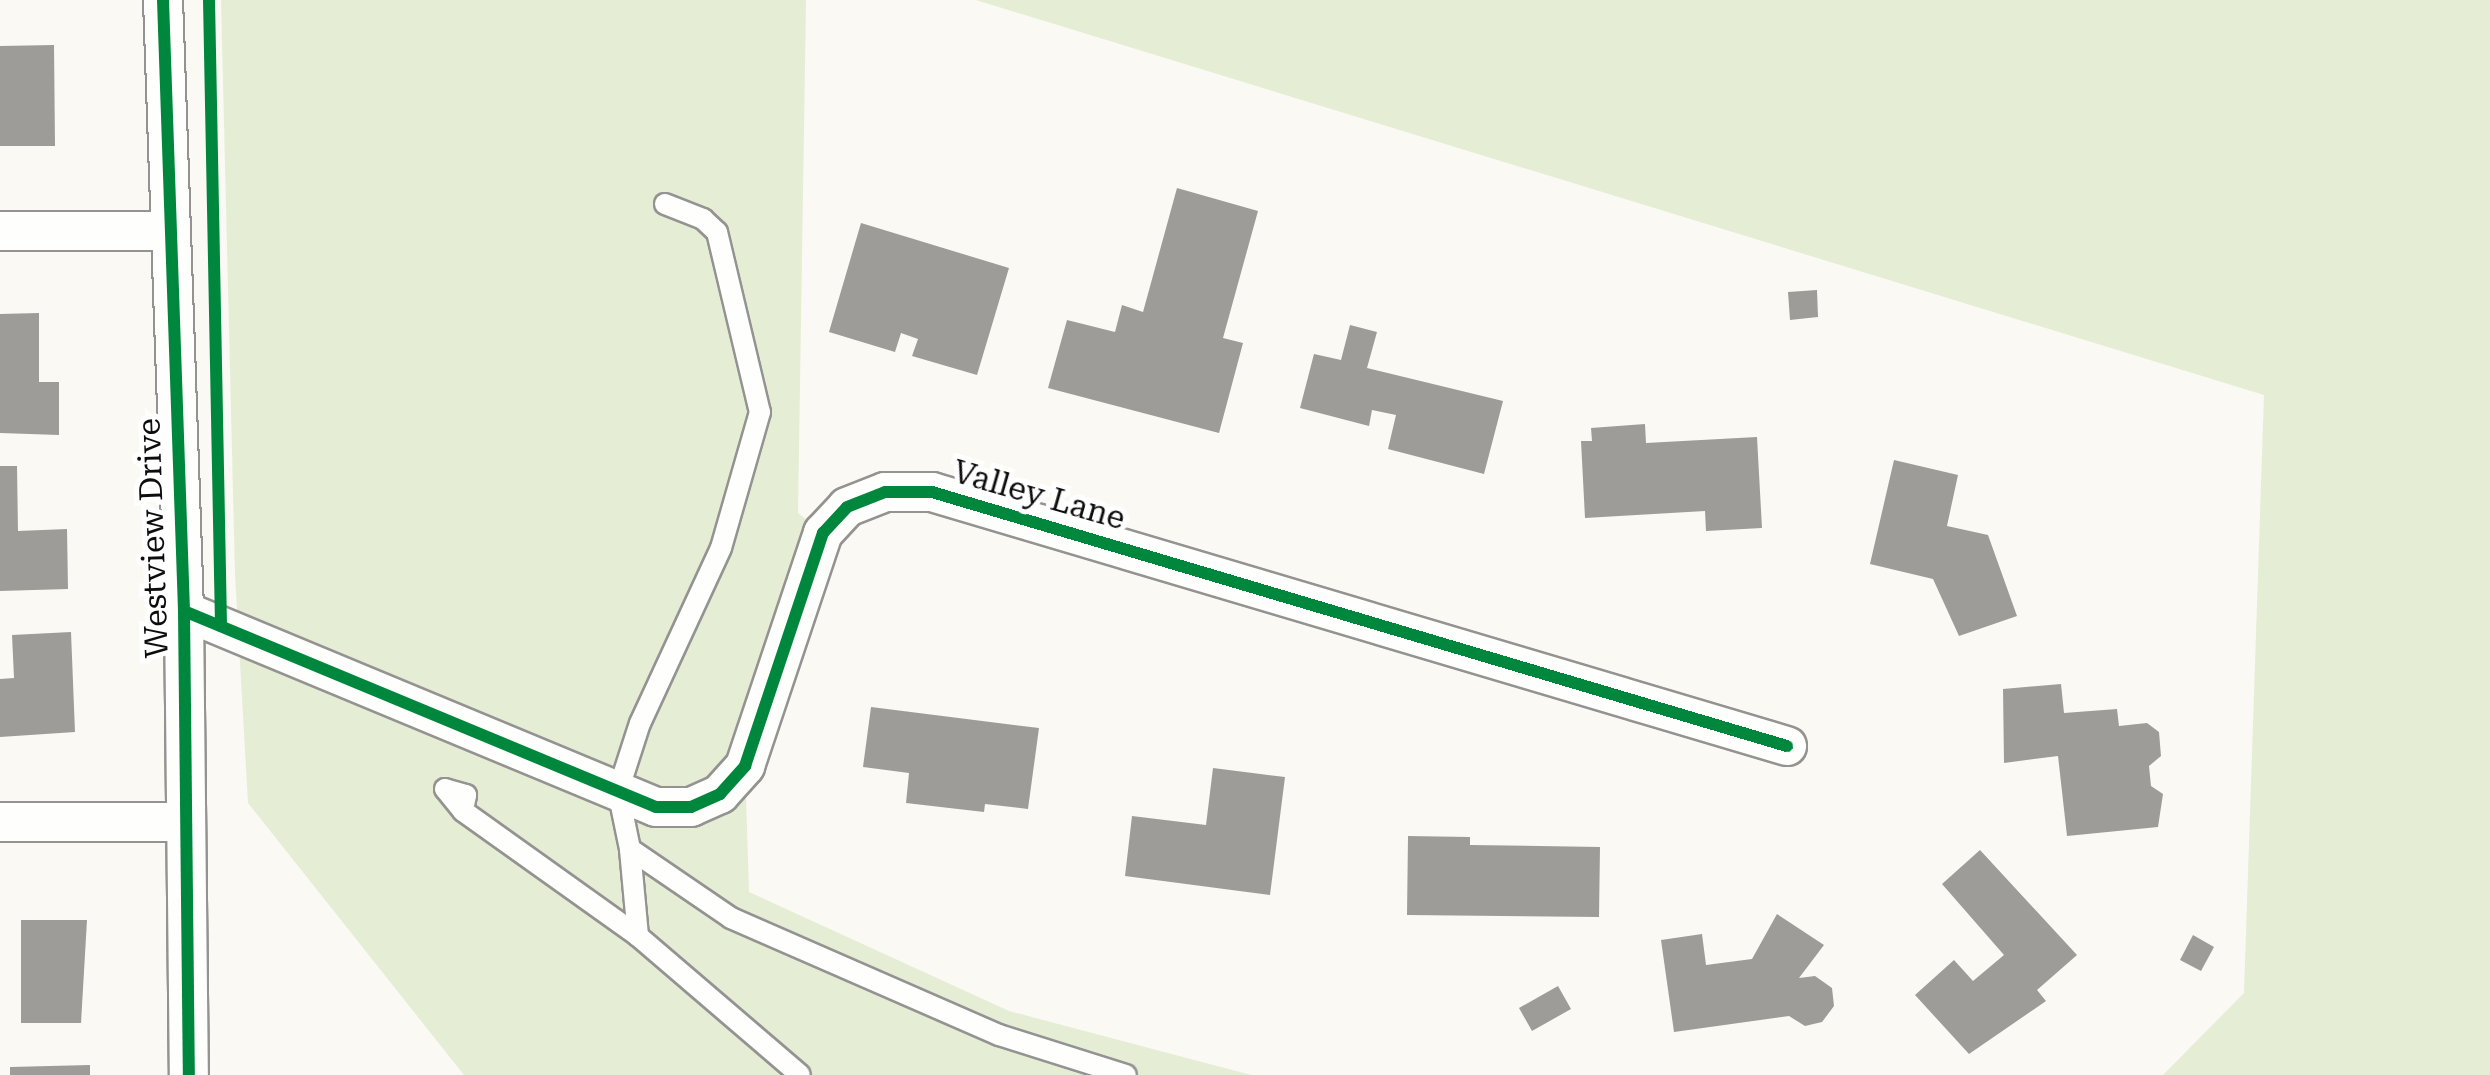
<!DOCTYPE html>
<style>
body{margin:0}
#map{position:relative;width:2490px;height:1075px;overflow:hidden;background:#faf9f3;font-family:"Roboto Serif",serif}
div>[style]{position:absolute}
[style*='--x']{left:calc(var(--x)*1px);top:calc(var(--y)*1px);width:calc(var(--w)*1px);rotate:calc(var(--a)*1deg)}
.green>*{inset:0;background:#e5edd5}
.building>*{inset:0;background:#9e9c98}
.roads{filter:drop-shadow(2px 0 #949391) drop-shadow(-2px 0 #949391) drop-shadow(0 2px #949391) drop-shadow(0 -2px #949391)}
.lane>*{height:20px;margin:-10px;padding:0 10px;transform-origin:10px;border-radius:10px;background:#fefefd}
.street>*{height:38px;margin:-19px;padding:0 19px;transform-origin:19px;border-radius:19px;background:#fefefd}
.cycleway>*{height:12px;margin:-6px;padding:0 6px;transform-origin:6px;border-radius:6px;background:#00873e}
span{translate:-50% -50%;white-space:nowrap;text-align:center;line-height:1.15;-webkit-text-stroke:10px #fff;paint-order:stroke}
.street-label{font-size:32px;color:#0d0d0d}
</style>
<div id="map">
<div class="green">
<div style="clip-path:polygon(221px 0,806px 0,798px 513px,823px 533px,745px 766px,749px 892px,1009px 1011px,1251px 1075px,464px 1075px,248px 803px,235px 574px)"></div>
<div style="clip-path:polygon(976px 0,2490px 0,2490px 1075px,2163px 1075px,2244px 993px,2264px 395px)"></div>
</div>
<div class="building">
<div style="clip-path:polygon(54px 45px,55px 146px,0 146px,0 46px)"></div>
<div style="clip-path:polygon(1177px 188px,1258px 211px,1223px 338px,1243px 343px,1219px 433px,1048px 388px,1067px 320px,1115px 332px,1122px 305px,1143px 312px)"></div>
<div style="clip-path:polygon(861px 223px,1009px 268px,977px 375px,912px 356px,918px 339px,901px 333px,895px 352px,829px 332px)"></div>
<div style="clip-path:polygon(1817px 290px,1818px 317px,1790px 320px,1788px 292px)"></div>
<div style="clip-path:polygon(39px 313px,39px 382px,59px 382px,59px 435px,0 433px,0 314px)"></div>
<div style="clip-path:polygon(1350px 325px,1377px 332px,1367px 368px,1503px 401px,1484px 474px,1388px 449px,1396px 415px,1372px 410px,1369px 426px,1300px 408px,1314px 354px,1341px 360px)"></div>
<div style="clip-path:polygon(1645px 424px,1646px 443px,1757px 437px,1762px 528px,1706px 531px,1705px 511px,1585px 518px,1581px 441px,1592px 441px,1591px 428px)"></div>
<div style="clip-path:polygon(1894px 460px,1958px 475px,1947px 526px,1988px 535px,2017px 616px,1959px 636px,1933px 579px,1870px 564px)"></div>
<div style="clip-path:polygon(0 466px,17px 466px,18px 531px,67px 529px,68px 589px,0 591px)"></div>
<div style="clip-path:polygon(71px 632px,75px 732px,0 737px,0 679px,14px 678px,12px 635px)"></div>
<div style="clip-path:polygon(2061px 684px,2064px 713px,2117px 709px,2119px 726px,2147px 723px,2159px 732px,2161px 756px,2149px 766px,2151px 786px,2163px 794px,2158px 827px,2067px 836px,2058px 756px,2004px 763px,2003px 689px)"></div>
<div style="clip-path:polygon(871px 707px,1039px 728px,1028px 809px,985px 804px,984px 812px,906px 803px,909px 773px,863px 767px)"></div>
<div style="clip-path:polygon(1213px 768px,1285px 777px,1270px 895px,1125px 876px,1132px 816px,1206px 825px)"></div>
<div style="clip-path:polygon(1408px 836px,1470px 837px,1470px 845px,1600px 847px,1599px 917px,1407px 915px)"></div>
<div style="clip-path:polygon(1980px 850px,2077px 955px,2037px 990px,2046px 1001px,1969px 1054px,1915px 995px,1954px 960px,1973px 981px,2004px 955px,1942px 884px)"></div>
<div style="clip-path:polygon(1777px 914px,1824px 945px,1799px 978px,1815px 976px,1832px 988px,1834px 1006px,1822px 1022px,1805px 1026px,1789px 1016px,1674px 1032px,1661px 940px,1702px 934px,1706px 965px,1752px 959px)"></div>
<div style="clip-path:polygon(21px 920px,87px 920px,81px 1023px,21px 1023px)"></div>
<div style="clip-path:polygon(2193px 935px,2214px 947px,2201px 971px,2180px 960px)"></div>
<div style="clip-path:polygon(1558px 986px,1571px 1009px,1532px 1031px,1519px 1008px)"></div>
<div style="clip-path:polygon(90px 1065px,90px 1075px,10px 1075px,10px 1067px)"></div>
</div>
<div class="roads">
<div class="lane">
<div style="--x:665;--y:204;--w:41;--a:21.5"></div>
<div style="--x:703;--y:219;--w:19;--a:43"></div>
<div style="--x:717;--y:232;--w:185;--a:76.6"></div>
<div style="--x:760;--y:412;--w:141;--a:106"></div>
<div style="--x:721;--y:548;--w:193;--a:114.8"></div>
<div style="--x:640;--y:723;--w:71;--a:107.9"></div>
<div style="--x:618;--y:791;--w:59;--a:78.3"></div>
<div style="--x:630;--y:849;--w:122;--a:34.3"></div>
<div style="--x:731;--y:918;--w:292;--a:23.6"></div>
<div style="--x:999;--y:1035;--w:133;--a:17.5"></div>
<div style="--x:463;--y:811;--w:28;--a:-129"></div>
<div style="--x:445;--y:789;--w:22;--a:16"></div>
<div style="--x:466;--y:795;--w:16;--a:101"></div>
<div style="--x:463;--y:811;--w:215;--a:35.5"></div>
<div style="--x:638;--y:936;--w:87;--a:-95.3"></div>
<div style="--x:638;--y:936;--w:213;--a:40.6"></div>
</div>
<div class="street">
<div style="--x:163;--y:0;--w:611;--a:88.03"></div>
<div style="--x:184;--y:611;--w:464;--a:89.4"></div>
<div style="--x:0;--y:231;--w:171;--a:0"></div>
<div style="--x:184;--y:611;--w:511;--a:22.55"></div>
<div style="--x:656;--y:807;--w:35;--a:0"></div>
<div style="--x:691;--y:807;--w:32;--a:-24"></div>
<div style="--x:720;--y:794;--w:38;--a:-48"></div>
<div style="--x:745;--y:766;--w:246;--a:-71.5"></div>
<div style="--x:823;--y:533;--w:35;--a:-47"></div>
<div style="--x:847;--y:507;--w:41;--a:-21.5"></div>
<div style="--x:885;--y:492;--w:47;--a:0"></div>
<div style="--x:932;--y:492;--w:892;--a:16.55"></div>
<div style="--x:0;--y:822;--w:184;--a:0"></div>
</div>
</div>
<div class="cycleway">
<div style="--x:163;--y:0;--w:611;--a:88.03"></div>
<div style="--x:184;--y:611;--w:464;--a:89.4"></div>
<div style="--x:209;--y:0;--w:626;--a:88.9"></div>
<div style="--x:184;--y:611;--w:511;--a:22.55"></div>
<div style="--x:656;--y:807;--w:35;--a:0"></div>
<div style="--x:691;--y:807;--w:32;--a:-24"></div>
<div style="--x:720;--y:794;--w:38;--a:-48"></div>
<div style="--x:745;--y:766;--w:246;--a:-71.5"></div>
<div style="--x:823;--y:533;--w:35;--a:-47"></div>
<div style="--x:847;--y:507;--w:41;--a:-21.5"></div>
<div style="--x:885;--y:492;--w:47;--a:0"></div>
<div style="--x:932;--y:492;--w:892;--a:16.55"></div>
</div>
<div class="street-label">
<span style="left:1039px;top:495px;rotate:16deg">Valley Lane</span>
<span style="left:153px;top:538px;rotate:-92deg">Westview Drive</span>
</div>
</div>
